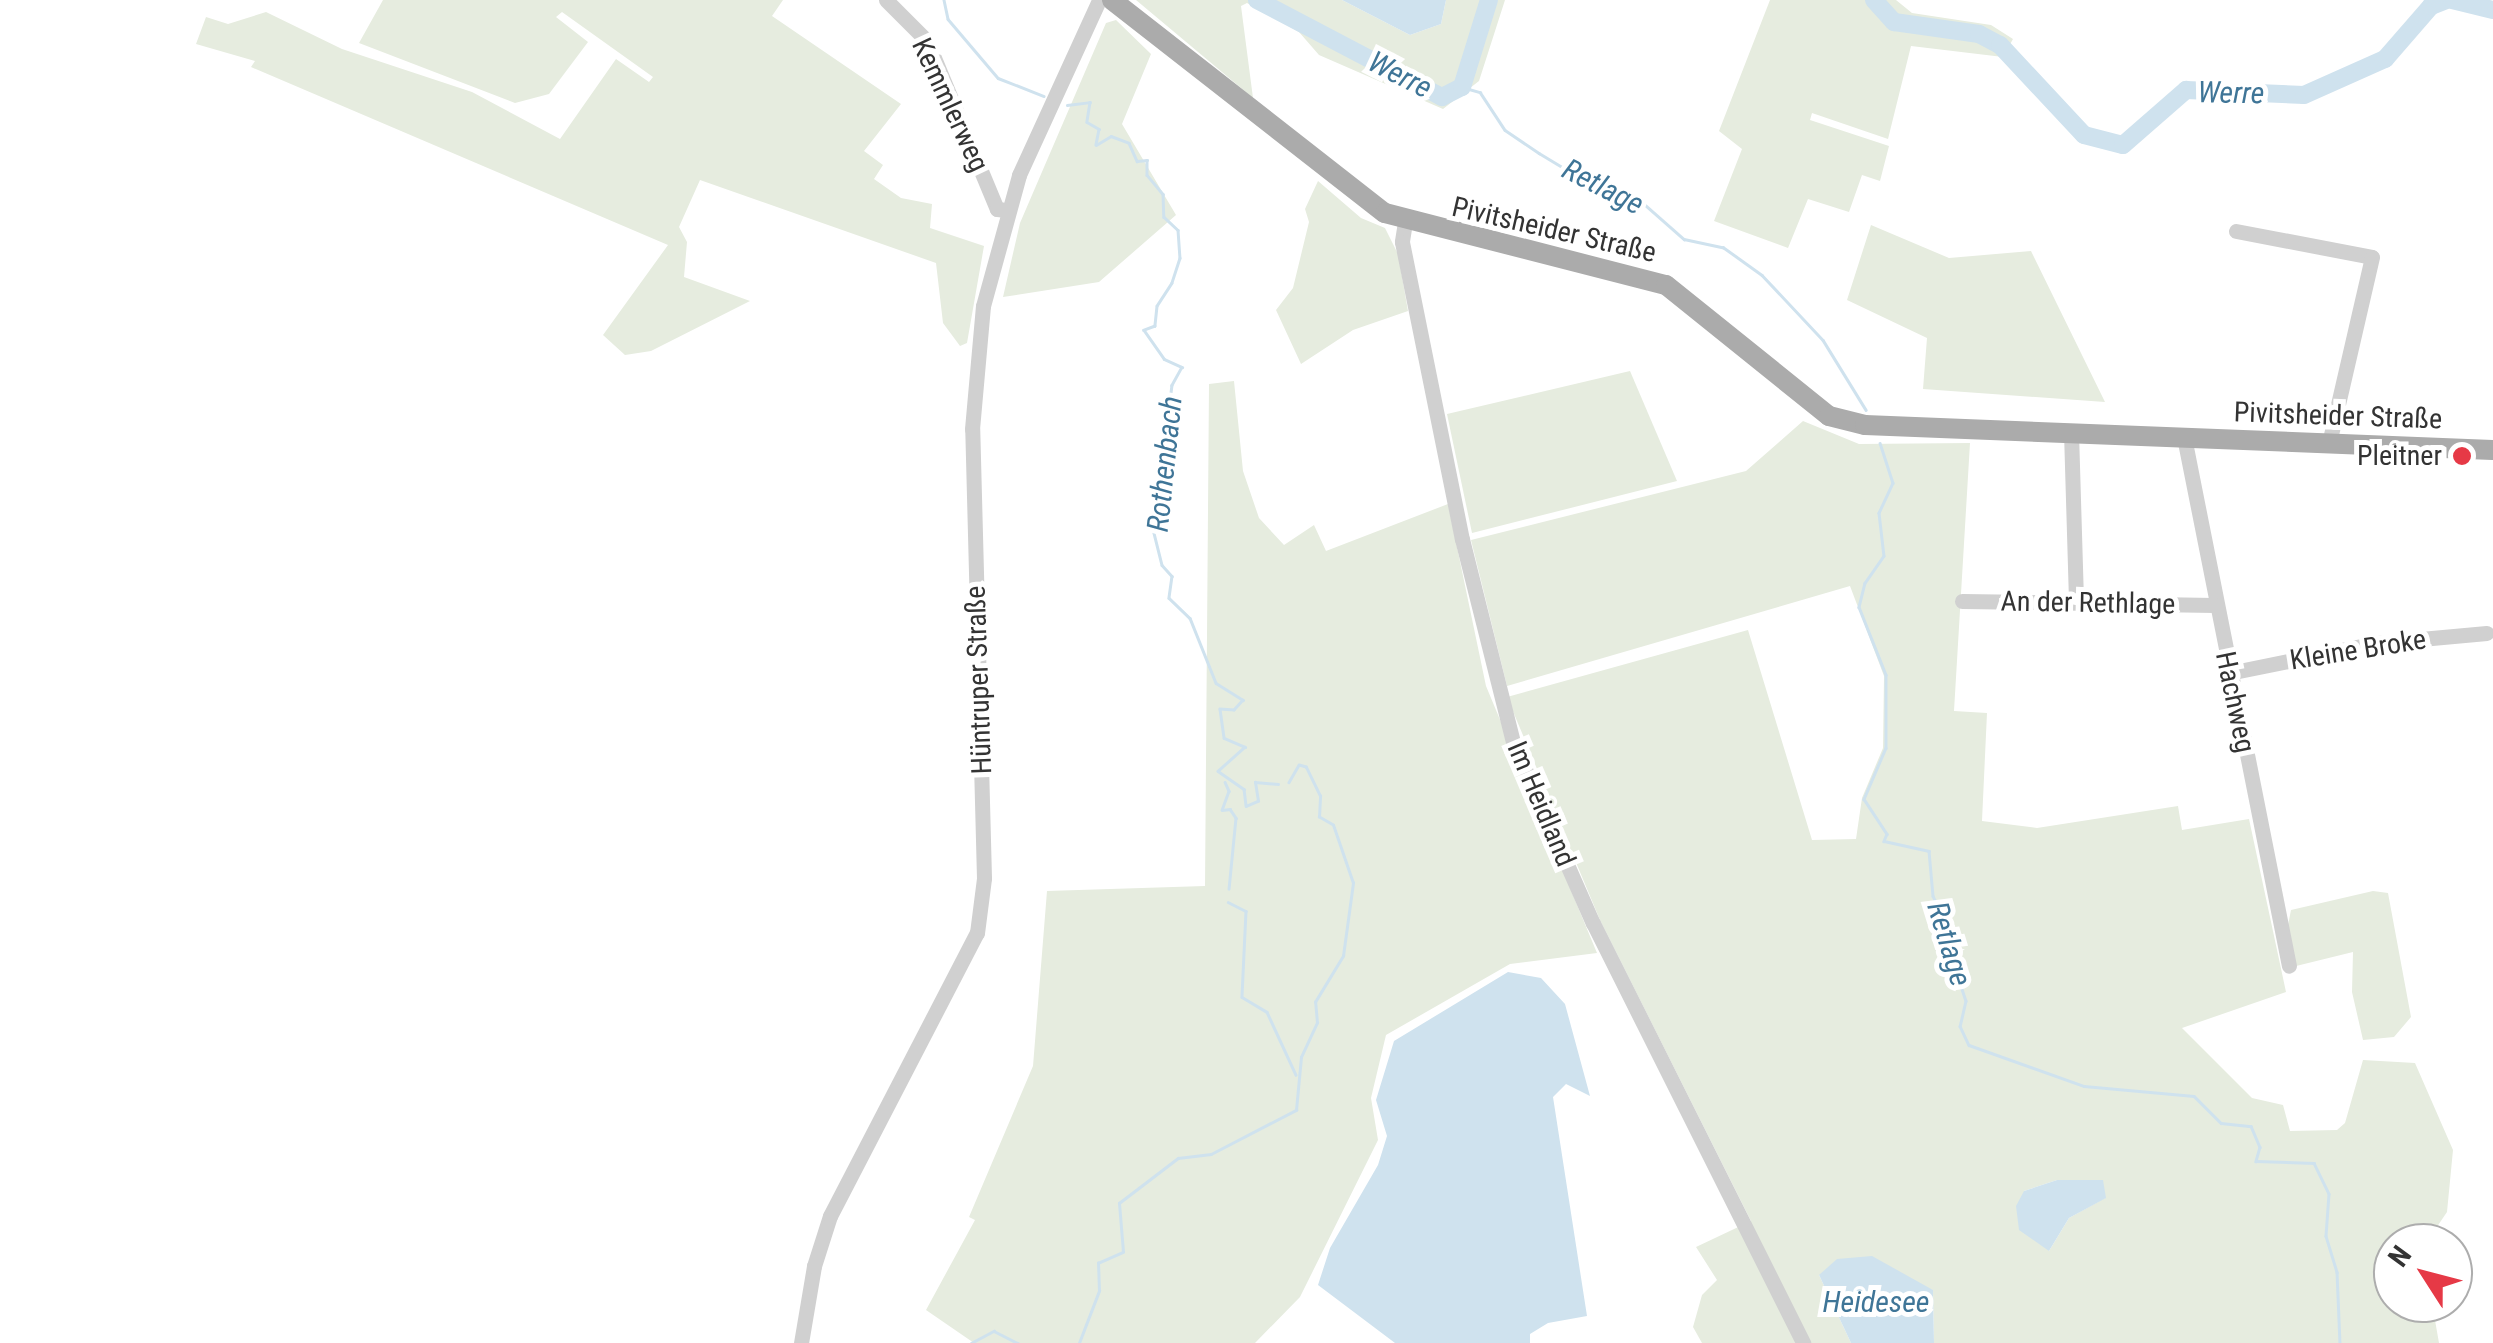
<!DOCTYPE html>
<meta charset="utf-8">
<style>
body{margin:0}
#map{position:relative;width:2493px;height:1343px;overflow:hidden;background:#fff;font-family:"Roboto Condensed",sans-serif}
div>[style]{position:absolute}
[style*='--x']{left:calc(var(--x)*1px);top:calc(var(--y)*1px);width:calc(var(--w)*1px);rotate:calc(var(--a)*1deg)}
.green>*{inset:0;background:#e6ecdf}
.water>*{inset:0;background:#cfe2ee}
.stream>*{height:2.5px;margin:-1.25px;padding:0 1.25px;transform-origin:1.25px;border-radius:1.25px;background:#cfe2ee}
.river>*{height:18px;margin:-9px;padding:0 9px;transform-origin:9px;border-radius:9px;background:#cfe2ee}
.minor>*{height:15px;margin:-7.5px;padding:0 7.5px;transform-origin:7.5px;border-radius:7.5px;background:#d0d0d0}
.major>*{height:20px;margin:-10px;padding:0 10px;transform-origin:10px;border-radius:10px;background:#ababab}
.dots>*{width:28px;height:28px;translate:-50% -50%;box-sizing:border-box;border:5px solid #fff;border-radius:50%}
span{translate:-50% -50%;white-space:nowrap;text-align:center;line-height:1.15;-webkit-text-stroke:10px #fff;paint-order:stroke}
.street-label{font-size:28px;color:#333}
.poi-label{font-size:28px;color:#333}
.right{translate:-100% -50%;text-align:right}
.water-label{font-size:30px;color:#3f7597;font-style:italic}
.north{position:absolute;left:2373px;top:1223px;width:100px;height:100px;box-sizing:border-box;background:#fff;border:2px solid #adadad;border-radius:50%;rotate:306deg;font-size:28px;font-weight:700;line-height:40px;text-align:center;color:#333}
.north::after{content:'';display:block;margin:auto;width:35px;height:45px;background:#e63946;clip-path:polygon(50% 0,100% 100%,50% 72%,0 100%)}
</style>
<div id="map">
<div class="green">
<div style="clip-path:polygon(383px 0,783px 0,772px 16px,901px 104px,864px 151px,883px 165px,874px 179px,901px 198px,932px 204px,930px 228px,984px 246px,967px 343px,960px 346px,943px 323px,936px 263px,700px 180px,679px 227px,687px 242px,684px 277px,750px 301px,651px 351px,625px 355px,603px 335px,668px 245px,251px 67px,255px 61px,196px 44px,206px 17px,228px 24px,266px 12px,342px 49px,472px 92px,560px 139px,616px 59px,649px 82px,653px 77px,562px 12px,556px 17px,588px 42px,549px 94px,515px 103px,359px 43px)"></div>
<div style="clip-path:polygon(1136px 0,1342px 0,1410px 35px,1441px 24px,1446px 0,1505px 0,1479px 81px,1443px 109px,1319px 55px,1299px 32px,1247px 3px,1241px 6px,1253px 98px)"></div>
<div style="clip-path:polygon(1770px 0,1896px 0,1912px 13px,1991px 25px,2013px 39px,2003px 57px,1911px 46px,1888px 139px,1812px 113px,1810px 120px,1889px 146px,1880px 181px,1862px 175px,1849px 212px,1808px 199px,1788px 248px,1714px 221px,1742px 149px,1719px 131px)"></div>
<div style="clip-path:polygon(1116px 20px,1151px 54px,1122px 124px,1176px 215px,1099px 282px,1003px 297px,1020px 223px,1106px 23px)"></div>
<div style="clip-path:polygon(1318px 181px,1361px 218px,1385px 228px,1398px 254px,1408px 311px,1353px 330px,1301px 364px,1276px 310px,1293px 288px,1309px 222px,1305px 209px)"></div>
<div style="clip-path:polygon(1871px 225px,1949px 258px,2031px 251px,2105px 402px,1923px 389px,1927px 338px,1847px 300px)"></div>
<div style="clip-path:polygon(1630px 371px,1677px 481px,1472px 533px,1447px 414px)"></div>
<div style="clip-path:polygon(1234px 381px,1243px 471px,1259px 518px,1284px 545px,1314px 525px,1326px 551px,1448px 504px,1486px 686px,1597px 953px,1510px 964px,1386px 1035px,1371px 1098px,1378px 1140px,1300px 1297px,1255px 1343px,974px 1343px,926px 1310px,975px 1220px,969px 1217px,1033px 1066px,1047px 891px,1205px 886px,1209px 384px)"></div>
<div style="clip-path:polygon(evenodd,1803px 421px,1859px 444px,1970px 443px,1954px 711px,1987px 713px,1982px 821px,2037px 828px,2178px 806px,2182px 830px,2249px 819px,2286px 992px,2182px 1028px,2252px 1098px,2283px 1105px,2290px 1131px,2337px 1130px,2345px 1123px,2363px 1060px,2415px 1063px,2453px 1150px,2447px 1212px,2426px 1243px,2393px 1243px,2393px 1303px,2432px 1303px,2439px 1343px,1934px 1343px,1933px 1290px,1819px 1275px,1851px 1343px,1702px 1343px,1693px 1327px,1702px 1295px,1717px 1280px,1696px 1247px,1751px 1221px,1600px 920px,1507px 697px,1748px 630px,1812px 840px,1856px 839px,1862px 798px,1883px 748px,1884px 676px,1850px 586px,1507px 686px,1471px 540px,1746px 471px,1803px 421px,2057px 1180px,2105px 1198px,2069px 1218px,2049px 1251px,2024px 1191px,2057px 1180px)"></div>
<div style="clip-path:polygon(2373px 891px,2388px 893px,2411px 1017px,2394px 1037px,2363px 1040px,2352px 992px,2353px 952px,2292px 967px,2287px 930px,2291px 910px)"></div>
</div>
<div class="water">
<div style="clip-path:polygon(1342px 0,1446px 0,1441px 24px,1410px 35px)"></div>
<div style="clip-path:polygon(1508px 972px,1541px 978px,1565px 1004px,1590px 1096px,1566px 1084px,1553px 1097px,1587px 1316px,1548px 1323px,1530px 1334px,1530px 1343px,1395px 1343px,1318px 1285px,1330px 1248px,1378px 1165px,1387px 1136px,1376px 1100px,1394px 1041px)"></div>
<div style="clip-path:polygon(2057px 1180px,2103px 1180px,2106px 1198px,2069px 1218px,2049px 1251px,2019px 1230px,2016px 1206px,2024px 1191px)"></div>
<div style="clip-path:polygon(1872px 1256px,1933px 1290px,1934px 1343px,1851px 1343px,1819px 1275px,1837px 1259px)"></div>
</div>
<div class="stream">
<div style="--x:944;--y:0;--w:19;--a:78"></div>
<div style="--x:948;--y:19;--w:77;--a:49.7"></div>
<div style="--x:998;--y:78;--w:49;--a:21.4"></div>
<div style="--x:1462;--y:87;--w:19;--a:16"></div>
<div style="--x:1480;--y:92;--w:45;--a:56.7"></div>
<div style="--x:1505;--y:130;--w:41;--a:34.1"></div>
<div style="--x:1539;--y:153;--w:91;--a:31.1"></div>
<div style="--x:1617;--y:200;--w:26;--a:7"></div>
<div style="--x:1643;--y:203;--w:55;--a:41.3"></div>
<div style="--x:1684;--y:239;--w:40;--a:12"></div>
<div style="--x:1723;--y:247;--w:48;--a:35.7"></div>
<div style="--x:1762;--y:275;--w:89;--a:46.8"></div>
<div style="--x:1823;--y:340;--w:82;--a:58.4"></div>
<div style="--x:1067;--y:105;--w:23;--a:-7"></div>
<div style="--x:1090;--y:102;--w:20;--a:99"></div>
<div style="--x:1087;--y:122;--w:14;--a:30"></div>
<div style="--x:1099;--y:129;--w:16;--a:101"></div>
<div style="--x:1096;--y:145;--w:17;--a:-31"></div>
<div style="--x:1111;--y:136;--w:19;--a:21"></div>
<div style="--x:1129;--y:143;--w:20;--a:66"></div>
<div style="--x:1137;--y:161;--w:10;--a:-6"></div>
<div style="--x:1147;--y:160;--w:15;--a:90"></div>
<div style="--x:1147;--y:175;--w:25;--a:50"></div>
<div style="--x:1163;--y:194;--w:23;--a:88"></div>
<div style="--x:1164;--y:217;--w:19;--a:43"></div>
<div style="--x:1178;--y:230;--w:28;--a:86"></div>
<div style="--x:1180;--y:258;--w:26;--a:108"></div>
<div style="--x:1172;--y:283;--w:27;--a:123"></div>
<div style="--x:1157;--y:306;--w:20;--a:96"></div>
<div style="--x:1155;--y:326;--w:12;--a:160"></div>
<div style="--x:1144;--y:330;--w:35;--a:55"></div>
<div style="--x:1164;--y:359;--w:20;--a:24"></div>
<div style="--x:1182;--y:367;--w:21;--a:119"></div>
<div style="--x:1172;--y:385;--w:46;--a:97.4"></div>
<div style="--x:1166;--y:431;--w:12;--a:66"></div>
<div style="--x:1171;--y:442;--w:19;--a:118"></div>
<div style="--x:1162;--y:459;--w:60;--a:91.9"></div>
<div style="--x:1160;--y:519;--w:12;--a:125"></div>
<div style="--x:1153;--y:529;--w:37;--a:76"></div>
<div style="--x:1162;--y:565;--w:15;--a:48"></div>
<div style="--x:1172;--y:576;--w:22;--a:98"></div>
<div style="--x:1169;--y:598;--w:29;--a:44"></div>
<div style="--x:1190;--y:618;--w:70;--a:68.2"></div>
<div style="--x:1216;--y:683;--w:32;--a:32"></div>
<div style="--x:1243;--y:700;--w:13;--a:132"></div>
<div style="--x:1234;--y:710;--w:14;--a:-176"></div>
<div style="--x:1220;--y:709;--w:29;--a:82"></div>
<div style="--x:1224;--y:738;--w:23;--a:23"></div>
<div style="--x:1245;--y:747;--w:36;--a:138"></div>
<div style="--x:1218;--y:771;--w:32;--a:35"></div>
<div style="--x:1244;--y:789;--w:17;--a:83"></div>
<div style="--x:1246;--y:806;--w:13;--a:-23"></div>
<div style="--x:1258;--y:801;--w:19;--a:-99"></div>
<div style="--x:1255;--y:782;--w:23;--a:5"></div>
<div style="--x:1880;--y:443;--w:42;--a:72"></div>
<div style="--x:1893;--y:483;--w:33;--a:115"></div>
<div style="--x:1879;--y:513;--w:43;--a:83.4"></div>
<div style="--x:1884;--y:556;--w:33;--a:125"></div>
<div style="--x:1865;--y:583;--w:25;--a:104"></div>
<div style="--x:1859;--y:607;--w:73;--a:68.3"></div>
<div style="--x:1886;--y:675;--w:73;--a:90"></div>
<div style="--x:1886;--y:748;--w:56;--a:113.3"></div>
<div style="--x:1864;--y:799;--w:42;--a:56.7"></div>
<div style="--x:1887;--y:834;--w:8;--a:113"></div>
<div style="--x:1884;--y:841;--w:46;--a:12.5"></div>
<div style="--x:1929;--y:851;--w:45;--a:84.9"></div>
<div style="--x:1933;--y:896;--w:34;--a:64"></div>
<div style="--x:1948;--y:927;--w:14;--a:98"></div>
<div style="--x:1946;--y:941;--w:63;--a:71.6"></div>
<div style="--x:1966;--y:1001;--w:26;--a:103"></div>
<div style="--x:1960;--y:1026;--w:21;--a:65"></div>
<div style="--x:1969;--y:1045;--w:122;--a:19.6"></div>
<div style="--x:2084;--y:1086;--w:110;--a:5.2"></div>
<div style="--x:2194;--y:1096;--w:38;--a:45"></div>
<div style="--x:2221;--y:1123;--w:30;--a:6"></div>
<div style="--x:2251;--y:1126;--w:23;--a:67"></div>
<div style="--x:2260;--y:1147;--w:15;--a:106"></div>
<div style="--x:2256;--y:1161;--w:58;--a:2"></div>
<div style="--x:2314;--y:1163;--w:34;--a:64"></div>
<div style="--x:2329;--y:1194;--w:42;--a:94.1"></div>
<div style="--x:2326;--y:1236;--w:38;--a:73"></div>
<div style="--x:2337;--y:1272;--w:71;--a:87.6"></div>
<div style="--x:1225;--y:782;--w:10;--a:66"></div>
<div style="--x:1229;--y:791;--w:20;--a:110"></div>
<div style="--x:1222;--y:810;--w:8;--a:-7"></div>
<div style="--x:1230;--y:809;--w:11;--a:56"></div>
<div style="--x:1236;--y:818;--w:71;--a:95.6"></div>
<div style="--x:1228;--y:902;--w:20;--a:27"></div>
<div style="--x:1246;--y:911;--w:86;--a:92.7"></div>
<div style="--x:1242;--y:997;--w:29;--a:31"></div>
<div style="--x:1267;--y:1012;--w:69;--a:65.3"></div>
<div style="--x:971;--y:1343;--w:26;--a:-28"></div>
<div style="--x:994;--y:1331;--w:27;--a:27"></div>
<div style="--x:1079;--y:1343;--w:56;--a:-69"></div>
<div style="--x:1099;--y:1291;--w:28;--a:-92"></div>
<div style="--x:1098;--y:1263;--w:27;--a:-24"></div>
<div style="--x:1123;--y:1252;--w:49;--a:-94.7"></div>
<div style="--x:1119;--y:1203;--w:74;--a:-37.3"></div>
<div style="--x:1178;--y:1158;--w:33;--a:-7"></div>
<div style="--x:1211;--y:1154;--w:96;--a:-27.4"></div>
<div style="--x:1296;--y:1110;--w:53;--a:-84.6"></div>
<div style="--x:1301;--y:1057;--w:38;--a:-65"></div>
<div style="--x:1317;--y:1023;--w:21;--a:-95"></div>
<div style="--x:1315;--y:1002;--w:54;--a:-58.7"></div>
<div style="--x:1343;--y:956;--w:74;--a:-82.2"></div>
<div style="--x:1353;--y:883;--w:61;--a:-109"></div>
<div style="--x:1333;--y:825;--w:16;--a:-150"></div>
<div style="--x:1319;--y:817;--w:21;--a:-87"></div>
<div style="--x:1320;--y:796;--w:32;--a:-116"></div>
<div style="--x:1306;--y:767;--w:7;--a:-164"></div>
<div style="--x:1299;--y:765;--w:20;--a:120"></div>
</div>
<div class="river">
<div style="--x:1257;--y:0;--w:209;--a:27.7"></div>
<div style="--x:1442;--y:97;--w:22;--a:-27"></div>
<div style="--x:1462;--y:87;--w:91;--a:-72.8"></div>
<div style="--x:1874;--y:0;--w:30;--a:48"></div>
<div style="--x:1894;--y:22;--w:86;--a:8"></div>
<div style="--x:1979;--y:34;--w:24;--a:28"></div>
<div style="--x:2000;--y:45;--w:123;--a:47"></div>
<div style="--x:2084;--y:135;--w:40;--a:14.4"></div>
<div style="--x:2123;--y:145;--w:84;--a:-41.1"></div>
<div style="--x:2186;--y:90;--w:118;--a:2.4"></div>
<div style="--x:2304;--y:95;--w:89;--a:-24"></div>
<div style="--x:2385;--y:59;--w:70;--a:-49"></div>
<div style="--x:2431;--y:6;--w:17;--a:-21"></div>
<div style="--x:2452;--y:0;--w:42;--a:13.7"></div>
</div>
<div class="minor">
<div style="--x:886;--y:0;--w:58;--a:45"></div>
<div style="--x:927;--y:41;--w:182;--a:67.4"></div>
<div style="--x:997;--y:209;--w:9;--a:6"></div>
<div style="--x:1405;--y:222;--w:20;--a:99"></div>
<div style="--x:1402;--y:242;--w:303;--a:78.6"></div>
<div style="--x:1462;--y:539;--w:209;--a:75.9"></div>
<div style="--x:1513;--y:742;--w:198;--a:66.2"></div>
<div style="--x:1593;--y:923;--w:470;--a:63.4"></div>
<div style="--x:2236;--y:231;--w:138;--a:10.8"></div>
<div style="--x:2372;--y:257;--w:191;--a:103"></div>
<div style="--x:2071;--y:432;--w:169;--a:88.3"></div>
<div style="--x:2184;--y:437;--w:539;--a:78.77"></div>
<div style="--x:1962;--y:601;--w:252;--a:0.9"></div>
<div style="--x:2229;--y:673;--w:151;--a:-11.5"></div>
<div style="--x:2377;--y:643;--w:110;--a:-5.2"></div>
<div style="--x:801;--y:1343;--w:78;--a:-80.4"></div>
<div style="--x:814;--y:1266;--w:52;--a:-72.3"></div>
<div style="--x:830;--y:1216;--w:319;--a:-62.6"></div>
<div style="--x:977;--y:933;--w:55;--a:-82.7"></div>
<div style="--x:984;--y:878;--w:449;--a:-91.5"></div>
<div style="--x:972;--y:429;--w:123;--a:-84.9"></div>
<div style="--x:983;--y:306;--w:136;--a:-74.6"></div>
<div style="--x:1019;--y:175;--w:192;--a:-65.4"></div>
</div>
<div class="major">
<div style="--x:1112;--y:0;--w:346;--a:38"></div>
<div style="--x:1385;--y:213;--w:290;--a:14.4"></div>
<div style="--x:1666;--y:285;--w:209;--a:38.8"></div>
<div style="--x:1829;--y:416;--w:37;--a:14"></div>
<div style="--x:1865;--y:425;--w:628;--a:2.28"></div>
</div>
<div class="dots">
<div style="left:2462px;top:456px;background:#e63946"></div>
</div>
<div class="street-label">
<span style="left:950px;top:105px;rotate:65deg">Kemmlerweg</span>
<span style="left:1554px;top:230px;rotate:13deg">Pivitsheider Straße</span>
<span style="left:2338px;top:416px;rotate:2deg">Pivitsheider Straße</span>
<span style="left:2088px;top:603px;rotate:1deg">An der Rethlage</span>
<span style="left:2358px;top:650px;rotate:-9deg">Kleine Broke</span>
<span style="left:979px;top:680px;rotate:-92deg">Hüntruper Straße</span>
<span style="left:2235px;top:702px;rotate:78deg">Hachweg</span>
<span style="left:1541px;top:804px;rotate:67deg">Im Heidland</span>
</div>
<div class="poi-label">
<span class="right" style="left:2442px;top:456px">Pleitner</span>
</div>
<div class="water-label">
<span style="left:1400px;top:75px;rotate:27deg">Werre</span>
<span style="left:2231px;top:93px;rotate:1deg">Werre</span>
<span style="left:1603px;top:187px;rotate:27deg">Retlage</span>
<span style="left:1165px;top:464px;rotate:-84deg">Rothenbach</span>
<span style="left:1949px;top:944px;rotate:73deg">Retlage</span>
<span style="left:1876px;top:1302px">Heidesee</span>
</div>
<div class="north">N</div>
</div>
